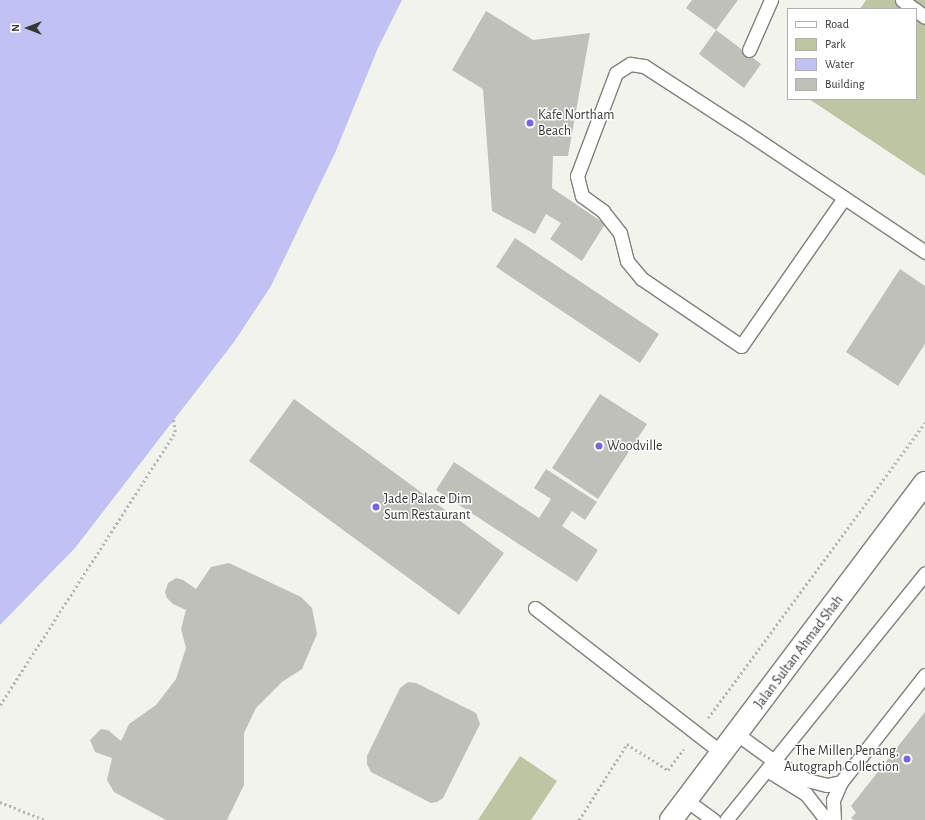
<!DOCTYPE html>
<style>
body{margin:0}
#map{position:relative;width:925px;height:820px;overflow:hidden;background:#f2f3ed;font-family:"Alegreya Sans",sans-serif}
div>[style]{position:absolute}
[style*='--x']{left:calc(var(--x)*1px);top:calc(var(--y)*1px);width:calc(var(--w)*1px);rotate:calc(var(--a)*1deg)}
.green>*{inset:0;background:#bdc5a3}
.water>*{inset:0;background:#c2c1f3}
.building>*{inset:0;background:#bfc0ba}
.path>*{height:2.5px;margin-top:-1.25px;transform-origin:0;background:repeating-linear-gradient(90deg,#b4b5b0 0 2px,transparent 0 5px)}
.roads{filter:drop-shadow(1px 0 #7f817b) drop-shadow(-1px 0 #7f817b) drop-shadow(0 1px #7f817b) drop-shadow(0 -1px #7f817b)}
.lane>*{height:13px;margin:-6.5px;padding:0 6.5px;transform-origin:6.5px;border-radius:6.5px;background:#fff}
.secondary>*{height:22px;margin:-11px;padding:0 11px;transform-origin:11px;border-radius:11px;background:#fff}
.dots>*{width:11px;height:11px;translate:-50% -50%;box-sizing:border-box;border:2px solid #fff;border-radius:50%}
span{translate:-50% -50%;white-space:nowrap;text-align:center;line-height:1.15;-webkit-text-stroke:3px #fff;paint-order:stroke}
.poi-label{font-size:14px;color:#373835}
.left{translate:0 -50%;text-align:left}
.right{translate:-100% -50%;text-align:right}
.street-label{font-size:14px;color:#373835}
.legend{position:absolute;left:787px;top:8px;width:130px;height:92px;box-sizing:border-box;background:#fff;border:1px solid #afafae;margin:0;padding:5px 7px;list-style:none;font-size:12px;color:#373835}
.legend li{display:flex;align-items:center;gap:8px;height:20px}
.legend b{width:20px;border:1px solid #afafae}
.north{position:absolute;left:8px;top:8px;width:40px;height:40px;-webkit-text-stroke:3px #fff;paint-order:stroke;rotate:270deg;font-size:11px;font-weight:700;line-height:16px;text-align:center;color:#373835}
.north::after{content:'';display:block;margin:auto;width:14px;height:18px;background:#373835;clip-path:polygon(50% 0,100% 100%,50% 72%,0 100%)}
</style>
<div id="map">
<div class="green">
<div style="clip-path:polygon(866px 0,925px 0,925px 176px,809px 99px,916px 99px,916px 9px,860px 9px)"></div>
<div style="clip-path:polygon(520px 756px,557px 781px,531px 820px,478px 820px)"></div>
</div>
<div class="water">
<div style="clip-path:polygon(0 0,402px 0,378px 48px,335px 153px,271px 286px,234px 342px,75px 548px,0 625px)"></div>
</div>
<div class="building">
<div style="clip-path:polygon(692px 0,738px 0,716px 30px,686px 8px)"></div>
<div style="clip-path:polygon(486px 11px,533px 40px,590px 33px,568px 156px,553px 156px,552px 188px,605px 224px,582px 261px,550px 239px,561px 223px,546px 214px,535px 234px,492px 211px,483px 89px,452px 70px)"></div>
<div style="clip-path:polygon(716px 30px,761px 64px,744px 88px,699px 54px)"></div>
<div style="clip-path:polygon(515px 238px,659px 334px,640px 363px,496px 267px)"></div>
<div style="clip-path:polygon(900px 269px,925px 286px,925px 344px,898px 386px,846px 352px)"></div>
<div style="clip-path:polygon(600px 394px,647px 424px,598px 499px,552px 468px)"></div>
<div style="clip-path:polygon(294px 399px,504px 553px,459px 615px,249px 461px)"></div>
<div style="clip-path:polygon(454px 462px,539px 518px,551px 499px,534px 488px,546px 469px,597px 502px,585px 520px,572px 511px,562px 526px,598px 550px,577px 582px,436px 490px)"></div>
<div style="clip-path:polygon(229px 563px,301px 597px,312px 608px,317px 634px,302px 669px,282px 682px,256px 708px,244px 733px,244px 785px,227px 820px,166px 820px,114px 792px,107px 780px,112px 758px,95px 752px,90px 740px,101px 729px,108px 730px,121px 741px,129px 724px,156px 705px,176px 679px,186px 648px,181px 629px,186px 610px,173px 604px,167px 598px,165px 592px,168px 583px,176px 578px,183px 580px,196px 589px,211px 567px)"></div>
<div style="clip-path:polygon(408px 682px,416px 683px,476px 713px,480px 724px,443px 798px,437px 802px,431px 803px,371px 772px,367px 764px,367px 756px,400px 688px)"></div>
<div style="clip-path:polygon(925px 712px,925px 820px,854px 820px,851px 818px,856px 813px,851px 806px)"></div>
</div>
<div class="path">
<div style="--x:0;--y:705;--w:324;--a:-57.3"></div>
<div style="--x:175;--y:432;--w:14;--a:-98"></div>
<div style="--x:708;--y:718;--w:366;--a:-53.7"></div>
<div style="--x:0;--y:802;--w:48;--a:21.8"></div>
<div style="--x:579;--y:820;--w:90;--a:-57.7"></div>
<div style="--x:627;--y:744;--w:49;--a:32.4"></div>
<div style="--x:668;--y:770;--w:26;--a:-53"></div>
</div>
<div class="roads">
<div class="lane">
<div style="--x:902;--y:0;--w:15;--a:37"></div>
<div style="--x:916;--y:10;--w:11;--a:38"></div>
<div style="--x:749;--y:50;--w:55;--a:-66.3"></div>
<div style="--x:844;--y:198;--w:180;--a:124.8"></div>
<div style="--x:741;--y:346;--w:120;--a:-145.9"></div>
<div style="--x:642;--y:279;--w:23;--a:-130"></div>
<div style="--x:627;--y:261;--w:29;--a:-104"></div>
<div style="--x:620;--y:233;--w:28;--a:-128"></div>
<div style="--x:603;--y:211;--w:26;--a:-144"></div>
<div style="--x:582;--y:196;--w:21;--a:-104"></div>
<div style="--x:577;--y:176;--w:110;--a:-69.3"></div>
<div style="--x:616;--y:73;--w:17;--a:-33"></div>
<div style="--x:630;--y:64;--w:14;--a:8"></div>
<div style="--x:644;--y:66;--w:114;--a:32.9"></div>
<div style="--x:740;--y:128;--w:223;--a:33.8"></div>
<div style="--x:535;--y:608;--w:237;--a:37.8"></div>
<div style="--x:737;--y:734;--w:46;--a:36.1"></div>
<div style="--x:774;--y:761;--w:38;--a:30"></div>
<div style="--x:807;--y:780;--w:21;--a:14"></div>
<div style="--x:827;--y:785;--w:14;--a:-12"></div>
<div style="--x:767;--y:770;--w:46;--a:31.6"></div>
<div style="--x:806;--y:794;--w:33;--a:52"></div>
<div style="--x:686;--y:800;--w:34;--a:36"></div>
<div style="--x:726;--y:820;--w:317;--a:-51.1"></div>
<div style="--x:834;--y:820;--w:20;--a:-93"></div>
<div style="--x:833;--y:800;--w:20;--a:-66"></div>
<div style="--x:841;--y:782;--w:136;--a:-51.9"></div>
</div>
<div class="secondary">
<div style="--x:671;--y:820;--w:422;--a:-53"></div>
</div>
</div>
<div class="dots">
<div style="left:530px;top:123px;background:#7866e1"></div>
<div style="left:599px;top:446px;background:#7866e1"></div>
<div style="left:376px;top:507px;background:#7866e1"></div>
<div style="left:907px;top:759px;background:#7866e1"></div>
</div>
<div class="poi-label">
<span class="left" style="left:538px;top:123px">Kafe Northam<br>Beach</span>
<span class="left" style="left:607px;top:446px">Woodville</span>
<span class="left" style="left:384px;top:507px">Jade Palace Dim<br>Sum Restaurant</span>
<span class="right" style="left:899px;top:759px">The Millen Penang,<br>Autograph Collection</span>
</div>
<div class="street-label">
<span style="left:799px;top:652px;rotate:-53deg">Jalan Sultan Ahmad Shah</span>
</div>
<ul class="legend">
<li><b style="height:5px;background:#fff"></b>Road</li>
<li><b style="height:11px;background:#bdc5a3"></b>Park</li>
<li><b style="height:11px;background:#c2c1f3"></b>Water</li>
<li><b style="height:11px;background:#bfc0ba"></b>Building</li>
</ul>
<div class="north">N</div>
</div>
